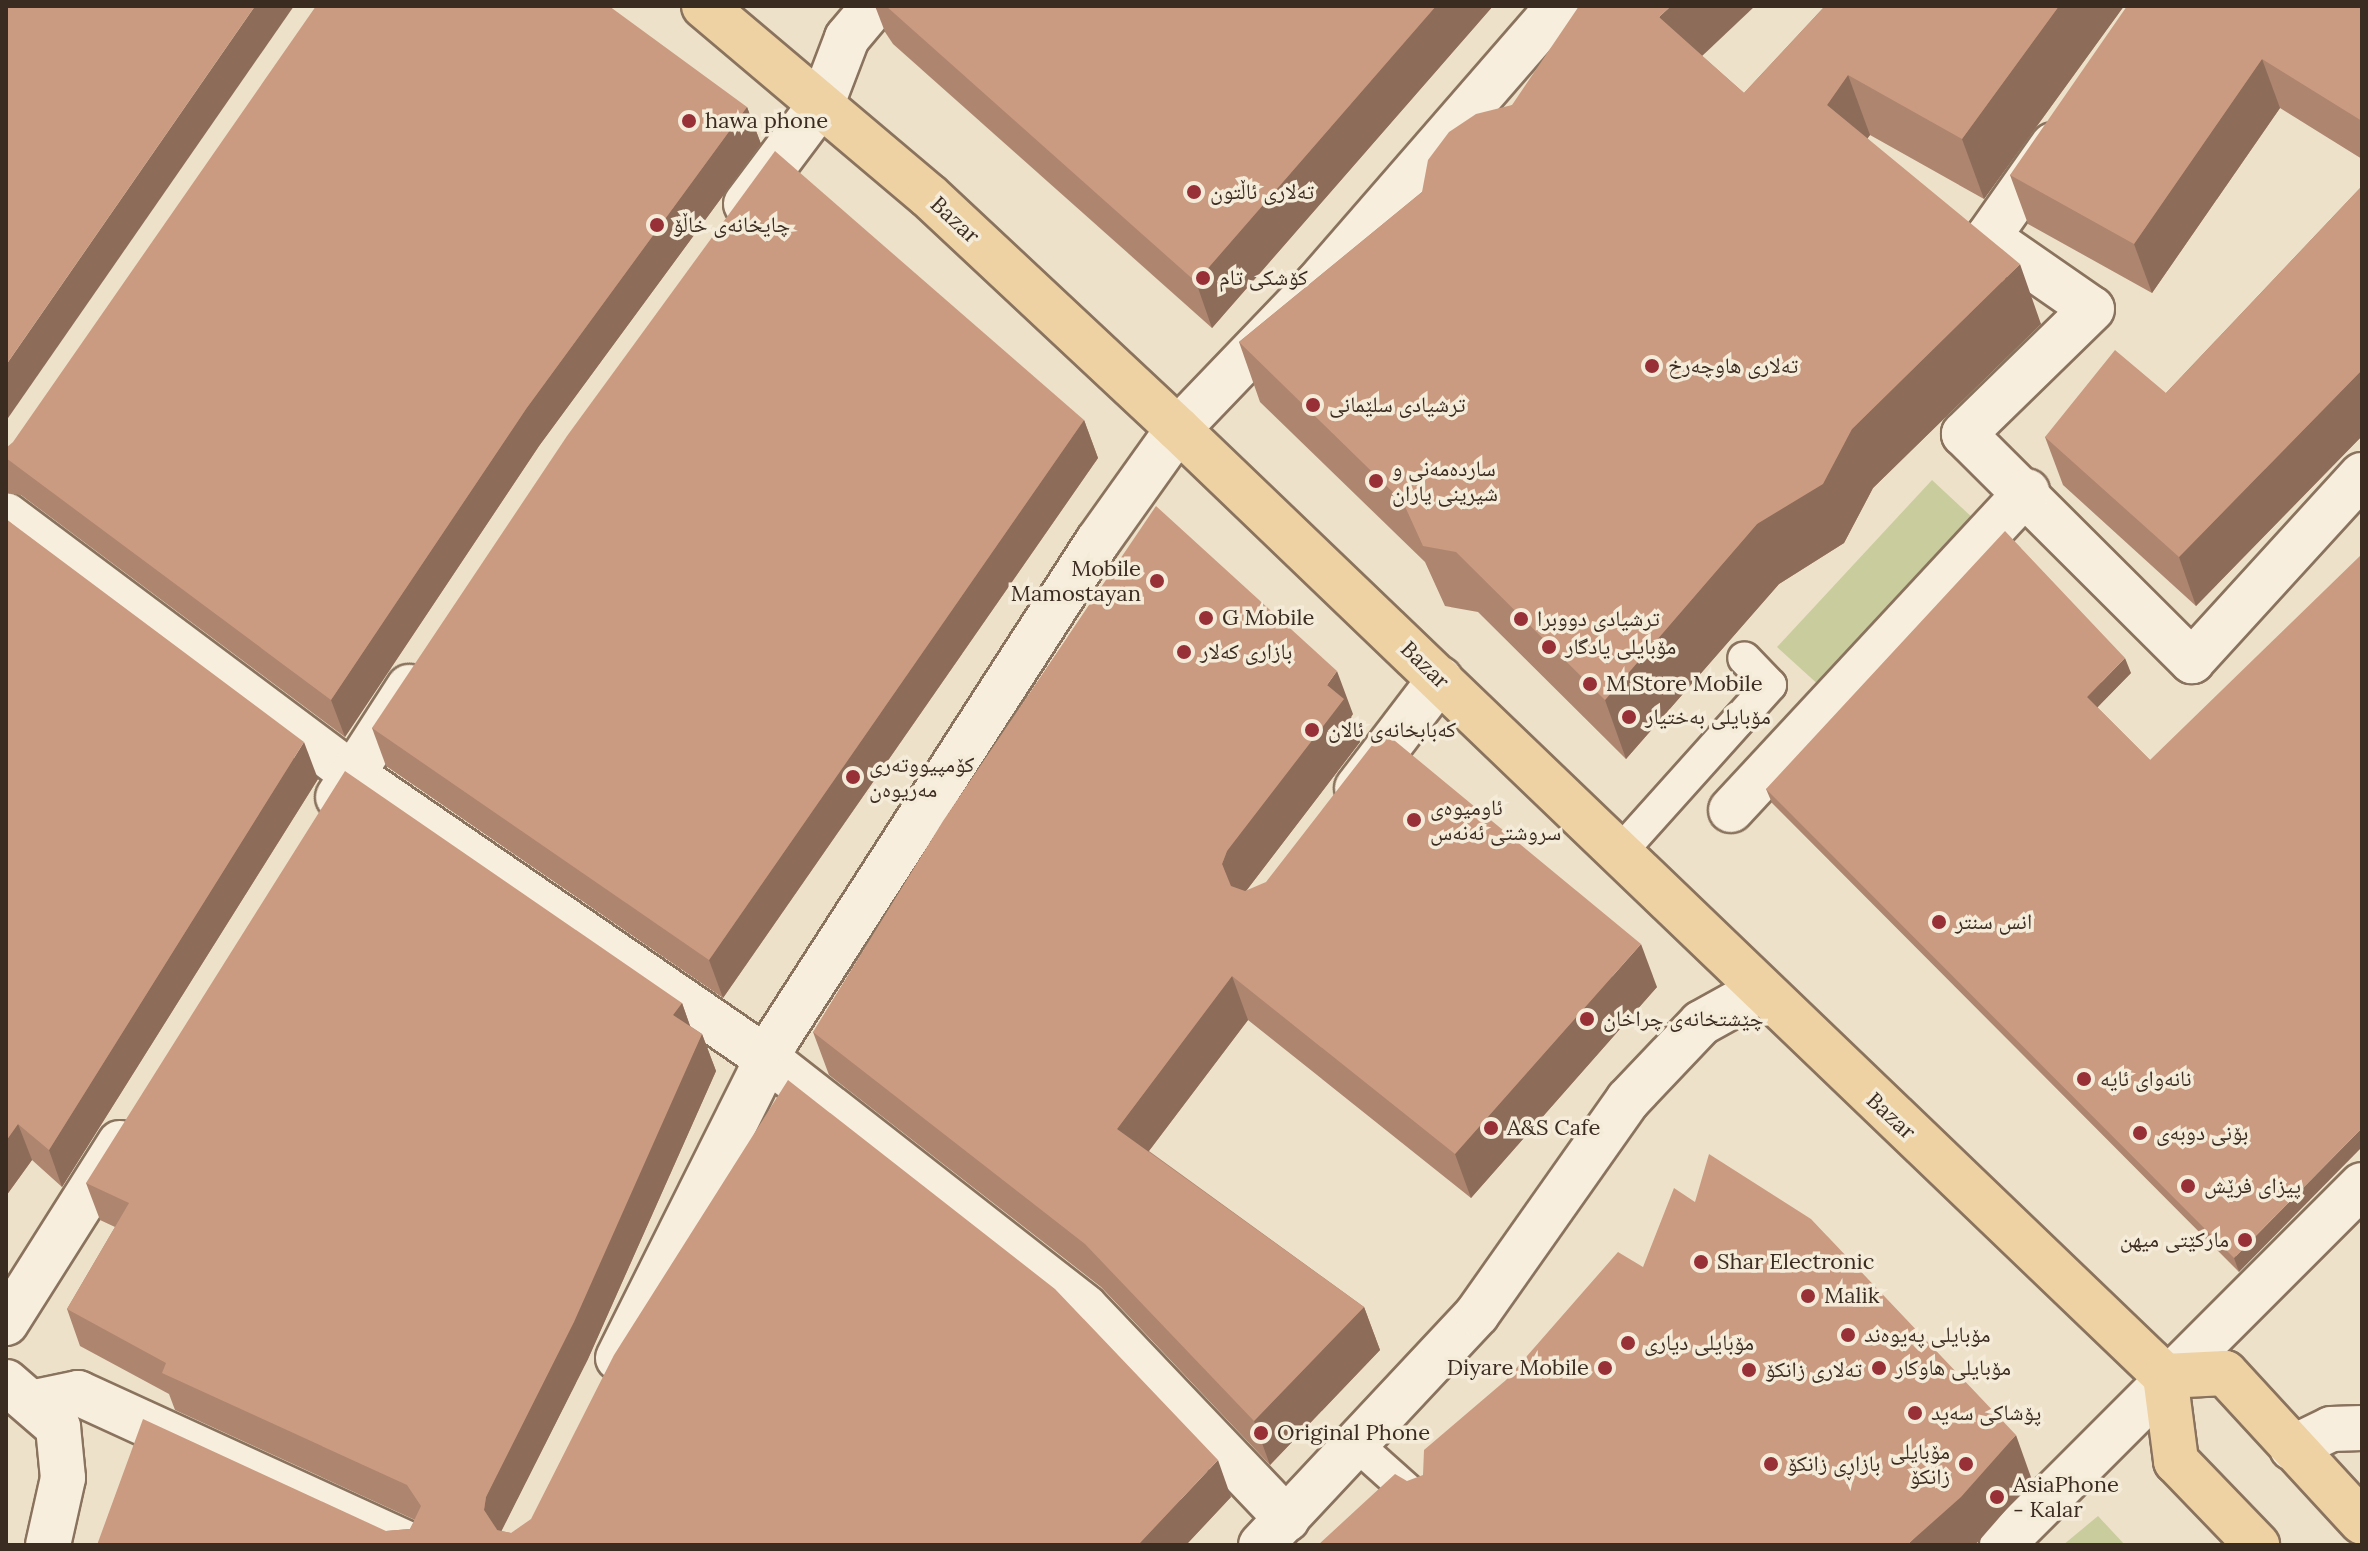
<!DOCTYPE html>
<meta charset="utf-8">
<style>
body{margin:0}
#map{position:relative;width:2368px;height:1551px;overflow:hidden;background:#eee1ca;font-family:Lora,"Noto Naskh Arabic",serif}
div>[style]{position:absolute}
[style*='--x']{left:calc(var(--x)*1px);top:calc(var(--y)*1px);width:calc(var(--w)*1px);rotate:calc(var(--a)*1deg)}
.green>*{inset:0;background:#c9cc9d}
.roads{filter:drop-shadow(2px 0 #8a735e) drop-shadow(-2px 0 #8a735e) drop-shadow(0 2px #8a735e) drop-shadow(0 -2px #8a735e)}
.lane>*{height:32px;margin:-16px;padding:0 16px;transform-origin:16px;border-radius:16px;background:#f8eedd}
.street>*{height:44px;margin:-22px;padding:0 22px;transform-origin:22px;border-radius:22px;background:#f8eedd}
.secondary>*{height:44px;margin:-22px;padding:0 22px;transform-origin:22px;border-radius:22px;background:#f8eedd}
.primary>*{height:44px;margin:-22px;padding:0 22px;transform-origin:22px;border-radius:22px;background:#eed2a4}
.wall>*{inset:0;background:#ae856f}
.shaded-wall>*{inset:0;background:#8d6c5a}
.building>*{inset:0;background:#ca9b81}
.dots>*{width:22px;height:22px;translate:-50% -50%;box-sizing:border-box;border:4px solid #f5ebd9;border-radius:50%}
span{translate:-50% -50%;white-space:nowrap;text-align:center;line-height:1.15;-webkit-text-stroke:7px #f5ebd9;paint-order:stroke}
.poi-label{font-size:22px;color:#3b2c21}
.left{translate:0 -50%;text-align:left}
.right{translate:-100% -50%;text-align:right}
.street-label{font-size:22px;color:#3b2c21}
.frame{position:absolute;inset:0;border:8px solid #3b2c21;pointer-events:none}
</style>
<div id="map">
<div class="green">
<div style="clip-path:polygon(1932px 480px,1975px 520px,1821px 687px,1777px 647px)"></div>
<div style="clip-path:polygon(2098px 1516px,2125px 1545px,2063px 1545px)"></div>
</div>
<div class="roads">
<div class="lane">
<div style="--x:1621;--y:851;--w:223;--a:-48.1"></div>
<div style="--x:1770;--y:685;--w:37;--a:-134"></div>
<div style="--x:1357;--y:1445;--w:89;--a:41.8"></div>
</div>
<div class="street">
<div style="--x:2053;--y:145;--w:113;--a:125.2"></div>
<div style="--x:1988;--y:237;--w:126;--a:34.7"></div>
<div style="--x:2092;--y:309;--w:179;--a:135.7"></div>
<div style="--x:1964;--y:434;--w:322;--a:44.9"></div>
<div style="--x:2192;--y:661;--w:252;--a:-47.6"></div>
<div style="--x:746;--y:204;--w:129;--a:-53.2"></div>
<div style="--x:823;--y:101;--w:67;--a:-69.1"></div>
<div style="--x:847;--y:38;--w:42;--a:-49.8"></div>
<div style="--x:6;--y:515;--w:431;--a:36.8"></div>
<div style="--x:351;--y:773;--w:507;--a:34.47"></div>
<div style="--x:769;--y:1060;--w:401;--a:38"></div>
<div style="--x:1085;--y:1307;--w:293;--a:46.4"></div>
<div style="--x:1357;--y:788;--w:137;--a:-52.7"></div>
<div style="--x:338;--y:797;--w:131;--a:-57.2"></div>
<div style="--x:1731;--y:810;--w:435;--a:-47.1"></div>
<div style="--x:6;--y:1323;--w:213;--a:-57.7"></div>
<div style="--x:618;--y:1358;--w:356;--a:-63.5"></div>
<div style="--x:777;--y:1039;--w:592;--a:-57.2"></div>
<div style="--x:1098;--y:541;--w:138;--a:-54.5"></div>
<div style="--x:1178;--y:429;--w:201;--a:-46.2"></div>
<div style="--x:1317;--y:284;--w:369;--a:-49"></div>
<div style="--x:35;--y:1402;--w:44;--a:-11.8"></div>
<div style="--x:78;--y:1393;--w:365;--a:24.6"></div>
<div style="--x:2292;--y:1448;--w:43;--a:-26"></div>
<div style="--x:2331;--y:1429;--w:31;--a:-2"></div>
<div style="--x:2002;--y:1545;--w:509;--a:-45"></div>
</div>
<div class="secondary">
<div style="--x:6;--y:1382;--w:69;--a:40.9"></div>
<div style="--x:58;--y:1427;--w:51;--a:84.4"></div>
<div style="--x:63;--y:1478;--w:69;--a:102.6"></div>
<div style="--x:1261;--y:1545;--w:316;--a:-46.9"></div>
<div style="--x:1477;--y:1314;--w:262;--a:-54.8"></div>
<div style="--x:1628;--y:1100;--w:106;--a:-46.5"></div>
<div style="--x:1701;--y:1023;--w:66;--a:-28.9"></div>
</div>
<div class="primary">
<div style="--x:704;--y:6;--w:294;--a:40.2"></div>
<div style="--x:929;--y:196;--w:341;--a:43.1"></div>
<div style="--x:1178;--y:429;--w:1368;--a:43.82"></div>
<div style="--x:2165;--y:1376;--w:60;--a:-2.9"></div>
<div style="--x:2225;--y:1373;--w:202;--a:47.4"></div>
<div style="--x:2165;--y:1376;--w:86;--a:82.6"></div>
<div style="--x:2176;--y:1461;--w:117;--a:46"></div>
</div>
</div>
<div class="wall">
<div style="clip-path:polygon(875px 6px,1493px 6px,1212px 328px,893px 44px,885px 32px)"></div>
<div style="clip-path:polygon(1825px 6px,2124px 6px,1984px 199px,1870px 135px,1867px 138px,2041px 324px,1873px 488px,1844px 543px,1779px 584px,1626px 759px,1478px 612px,1445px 606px,1425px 562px,1260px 402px,1239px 342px,1422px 192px,1512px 105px,1702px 56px,1744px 93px)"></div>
<div style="clip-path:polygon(2362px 6px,2362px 159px,2280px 108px,2152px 293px,2028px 224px,2010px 175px)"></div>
<div style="clip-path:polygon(747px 107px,761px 144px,539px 446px,345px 737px,21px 495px,6px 493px,6px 448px)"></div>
<div style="clip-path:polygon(2362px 186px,2362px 436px,2196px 606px,2063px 485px,2045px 437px,2166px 393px)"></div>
<div style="clip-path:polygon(1084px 420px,1098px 458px,723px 998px,386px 766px,372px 728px)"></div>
<div style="clip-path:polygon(6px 519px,318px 779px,62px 1187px,32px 1160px,6px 1196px)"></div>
<div style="clip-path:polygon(2131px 673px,2097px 707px,2150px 760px,2239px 1272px,1772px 803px,1766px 789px)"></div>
<div style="clip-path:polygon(1353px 714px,1351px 717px,1360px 742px,1246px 891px,1657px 987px,1471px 1198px,1248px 1020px,1149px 1151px,1364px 1307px,1380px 1350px,1270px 1465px,1101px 1287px,829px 1075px,813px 1032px)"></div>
<div style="clip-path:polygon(682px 1003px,690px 1026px,702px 1034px,716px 1071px,588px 1359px,501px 1531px,511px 1533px,1231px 1497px,1186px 1545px,97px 1545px,386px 1531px,410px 1529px,415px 1520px,175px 1410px,169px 1394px,80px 1346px,67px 1309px,115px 1227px,100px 1220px,86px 1183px)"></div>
</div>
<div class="shaded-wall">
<div style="clip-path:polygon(255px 6px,294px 6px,6px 421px,6px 365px)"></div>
<div style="clip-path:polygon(1436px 6px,1493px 6px,1212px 328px,1196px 282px)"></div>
<div style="clip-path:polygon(1671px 6px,1755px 6px,1681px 76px,1659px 17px)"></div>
<div style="clip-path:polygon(2059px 6px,2124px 6px,1984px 199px,1962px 139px)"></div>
<div style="clip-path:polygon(2262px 59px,2280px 108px,2152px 293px,2134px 244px)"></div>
<div style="clip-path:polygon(1848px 75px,1870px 135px,1849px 165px,1827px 105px)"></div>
<div style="clip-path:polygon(747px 107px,761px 144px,539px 446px,345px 737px,331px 700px,526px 409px)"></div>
<div style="clip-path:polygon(2020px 264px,2041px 324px,1873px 488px,1844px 543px,1779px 584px,1626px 759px,1605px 700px,1757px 524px,1852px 429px)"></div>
<div style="clip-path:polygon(2362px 370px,2362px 436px,2196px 606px,2179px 557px)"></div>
<div style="clip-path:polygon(1084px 420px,1098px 458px,723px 998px,709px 960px)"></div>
<div style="clip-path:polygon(2125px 658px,2131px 673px,2093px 712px,2087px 697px)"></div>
<div style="clip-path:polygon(1337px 671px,1353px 714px,1351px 717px,1360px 742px,1243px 895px,1238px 908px,1222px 864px,1227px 851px,1327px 685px)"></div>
<div style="clip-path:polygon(304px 742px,318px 779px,62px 1187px,49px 1150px)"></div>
<div style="clip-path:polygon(1641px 944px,1657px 987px,1471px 1198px,1455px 1154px)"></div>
<div style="clip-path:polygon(1232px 976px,1248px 1020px,1133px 1172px,1117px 1129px)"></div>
<div style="clip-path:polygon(682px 1003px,695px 1040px,673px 1015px)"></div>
<div style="clip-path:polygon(702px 1034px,716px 1071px,588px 1359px,500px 1534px,484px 1510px,486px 1497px)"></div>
<div style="clip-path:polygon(18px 1124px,32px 1160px,6px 1196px,6px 1141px)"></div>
<div style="clip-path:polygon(2362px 1128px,2362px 1147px,2239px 1272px,2234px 1258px)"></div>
<div style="clip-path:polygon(1364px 1307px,1380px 1350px,1270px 1465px,1254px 1421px)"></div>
<div style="clip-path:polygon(2016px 1435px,2032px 1480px,1978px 1542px,1974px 1545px,1907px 1545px)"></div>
<div style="clip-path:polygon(1218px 1460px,1231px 1497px,1186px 1545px,1138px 1545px)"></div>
</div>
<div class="building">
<div style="clip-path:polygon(6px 6px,255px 6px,6px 365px)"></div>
<div style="clip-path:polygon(316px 6px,609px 6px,747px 107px,526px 409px,331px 700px,6px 458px,6px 448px,13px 442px)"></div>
<div style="clip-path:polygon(886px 6px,1436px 6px,1196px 282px)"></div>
<div style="clip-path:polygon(1579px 6px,1671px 6px,1659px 17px,1744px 93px,1825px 6px,2059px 6px,1962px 139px,1848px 75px,1827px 105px,2020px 264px,1852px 429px,1823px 484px,1757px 524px,1605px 700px,1456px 552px,1423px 546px,1403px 502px,1239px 342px,1422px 192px,1428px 160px,1449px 132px,1476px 114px,1512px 105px)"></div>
<div style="clip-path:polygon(2127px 6px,2362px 6px,2362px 121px,2262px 59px,2134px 244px,2010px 175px)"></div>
<div style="clip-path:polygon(775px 151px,1084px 420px,709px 960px,372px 728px,567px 436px)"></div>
<div style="clip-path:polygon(2362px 186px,2362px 370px,2179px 557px,2045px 437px,2115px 350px,2166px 393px)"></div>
<div style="clip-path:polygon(1156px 506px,1337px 671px,1327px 685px,1344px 699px,1227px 851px,1222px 864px,1231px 886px,1245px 891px,1266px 882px,1383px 731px,1641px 944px,1455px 1154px,1232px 976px,1117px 1129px,1364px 1307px,1254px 1421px,1085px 1244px,813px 1032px,943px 821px)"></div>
<div style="clip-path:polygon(6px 519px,304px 742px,49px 1150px,18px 1124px,6px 1141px)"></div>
<div style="clip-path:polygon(2005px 531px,2125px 658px,2087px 697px,2150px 760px,2362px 554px,2362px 1128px,2234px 1258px,1766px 789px)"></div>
<div style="clip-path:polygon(345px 771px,682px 1003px,673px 1015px,702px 1034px,574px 1322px,486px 1497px,484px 1510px,497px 1530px,511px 1533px,531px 1519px,614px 1355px,788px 1080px,1055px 1289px,1218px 1460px,1138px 1545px,97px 1545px,143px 1419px,386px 1531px,410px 1529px,421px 1506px,407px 1485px,162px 1373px,166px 1363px,67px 1309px,129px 1203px,86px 1183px)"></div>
<div style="clip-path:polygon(1709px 1154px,1811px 1219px,2016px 1435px,1961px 1497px,1907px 1545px,1318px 1545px,1395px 1474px,1407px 1481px,1423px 1475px,1424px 1450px,1506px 1380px,1618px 1252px,1643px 1267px,1674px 1188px,1695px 1202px)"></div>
</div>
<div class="dots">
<div style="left:689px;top:121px;background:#973037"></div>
<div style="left:1194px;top:192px;background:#973037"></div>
<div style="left:657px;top:225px;background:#973037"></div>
<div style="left:1203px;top:278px;background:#973037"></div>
<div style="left:1652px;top:366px;background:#973037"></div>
<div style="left:1313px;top:405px;background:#973037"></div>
<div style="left:1376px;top:481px;background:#973037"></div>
<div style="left:1157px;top:581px;background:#973037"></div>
<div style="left:1206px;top:618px;background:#973037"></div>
<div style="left:1521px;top:619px;background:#973037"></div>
<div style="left:1549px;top:647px;background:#973037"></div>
<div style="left:1184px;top:652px;background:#973037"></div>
<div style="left:1590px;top:684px;background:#973037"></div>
<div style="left:1629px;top:717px;background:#973037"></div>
<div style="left:1312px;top:730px;background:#973037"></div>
<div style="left:853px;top:777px;background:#973037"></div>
<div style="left:1414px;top:820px;background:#973037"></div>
<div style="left:1939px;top:922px;background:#973037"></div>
<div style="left:1587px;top:1019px;background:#973037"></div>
<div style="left:2084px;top:1079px;background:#973037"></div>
<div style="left:1491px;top:1128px;background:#973037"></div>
<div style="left:2140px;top:1133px;background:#973037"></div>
<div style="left:2188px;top:1186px;background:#973037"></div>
<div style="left:2245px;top:1240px;background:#973037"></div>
<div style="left:1701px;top:1262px;background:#973037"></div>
<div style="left:1808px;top:1296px;background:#973037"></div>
<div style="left:1848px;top:1335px;background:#973037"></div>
<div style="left:1628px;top:1343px;background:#973037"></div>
<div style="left:1605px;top:1368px;background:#973037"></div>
<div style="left:1879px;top:1368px;background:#973037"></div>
<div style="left:1749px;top:1370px;background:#973037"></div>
<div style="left:1915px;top:1413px;background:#973037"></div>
<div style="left:1261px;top:1433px;background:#973037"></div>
<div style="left:1771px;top:1464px;background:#973037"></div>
<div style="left:1966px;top:1464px;background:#973037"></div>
<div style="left:1997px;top:1497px;background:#973037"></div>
</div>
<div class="poi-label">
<span class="left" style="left:705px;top:121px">hawa phone</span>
<span class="left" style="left:1210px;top:192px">تەلاری ئاڵتون</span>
<span class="left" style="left:673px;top:225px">چایخانەی خاڵۆ</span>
<span class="left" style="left:1219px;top:278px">کۆشکی تام</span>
<span class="left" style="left:1668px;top:366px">تەلاری هاوچەرخ</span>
<span class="left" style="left:1329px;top:405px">ترشیادی سلێمانی</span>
<span class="left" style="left:1392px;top:481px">ساردەمەنی و<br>شیرینی یاران</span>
<span class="right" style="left:1141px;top:581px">Mobile<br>Mamostayan</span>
<span class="left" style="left:1222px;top:618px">G Mobile</span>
<span class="left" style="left:1537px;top:619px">ترشیادی دووبرا</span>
<span class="left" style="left:1565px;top:647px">مۆبایلی یادگار</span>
<span class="left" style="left:1200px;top:652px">بازاری کەلار</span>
<span class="left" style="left:1606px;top:684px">M Store Mobile</span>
<span class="left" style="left:1645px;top:717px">مۆبایلی بەختیار</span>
<span class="left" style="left:1328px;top:730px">کەبابخانەی ئالان</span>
<span class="left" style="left:869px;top:777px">کۆمپیووتەری<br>مەریوەن</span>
<span class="left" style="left:1430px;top:820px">ئاومیوەی<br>سروشتی ئەنەس</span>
<span class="left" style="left:1955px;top:922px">انس سنتر</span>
<span class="left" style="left:1603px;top:1019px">چێشتخانەی چراخان</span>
<span class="left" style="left:2100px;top:1079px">نانەوای ئایە</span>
<span class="left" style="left:1507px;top:1128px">A&amp;S Cafe</span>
<span class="left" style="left:2156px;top:1133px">بۆنی دوبەی</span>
<span class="left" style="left:2204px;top:1186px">پیزای فرێش</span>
<span class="right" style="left:2229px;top:1240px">مارکێتی میهن</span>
<span class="left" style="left:1717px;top:1262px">Shar Electronic</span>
<span class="left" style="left:1824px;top:1296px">Malik</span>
<span class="left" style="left:1864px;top:1335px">مۆبایلی پەیوەند</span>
<span class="left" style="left:1644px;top:1343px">مۆبایلی دیاری</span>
<span class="right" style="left:1589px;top:1368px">Diyare Mobile</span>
<span class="left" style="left:1895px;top:1368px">مۆبایلی هاوکار</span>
<span class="left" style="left:1765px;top:1370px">تەلاری زانکۆ</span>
<span class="left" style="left:1931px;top:1413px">پۆشاکی سەید</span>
<span class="left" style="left:1277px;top:1433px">Original Phone</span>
<span class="right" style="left:1950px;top:1464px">مۆبایلی<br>زانکۆ</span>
<span class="left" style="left:1787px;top:1464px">بازاڕی زانکۆ</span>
<span class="left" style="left:2013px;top:1497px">AsiaPhone<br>- Kalar</span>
</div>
<div class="street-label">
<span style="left:955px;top:220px;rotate:43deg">Bazar</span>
<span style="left:1425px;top:665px;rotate:44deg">Bazar</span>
<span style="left:1891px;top:1116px;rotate:43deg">Bazar</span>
</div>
<div class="frame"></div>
</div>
